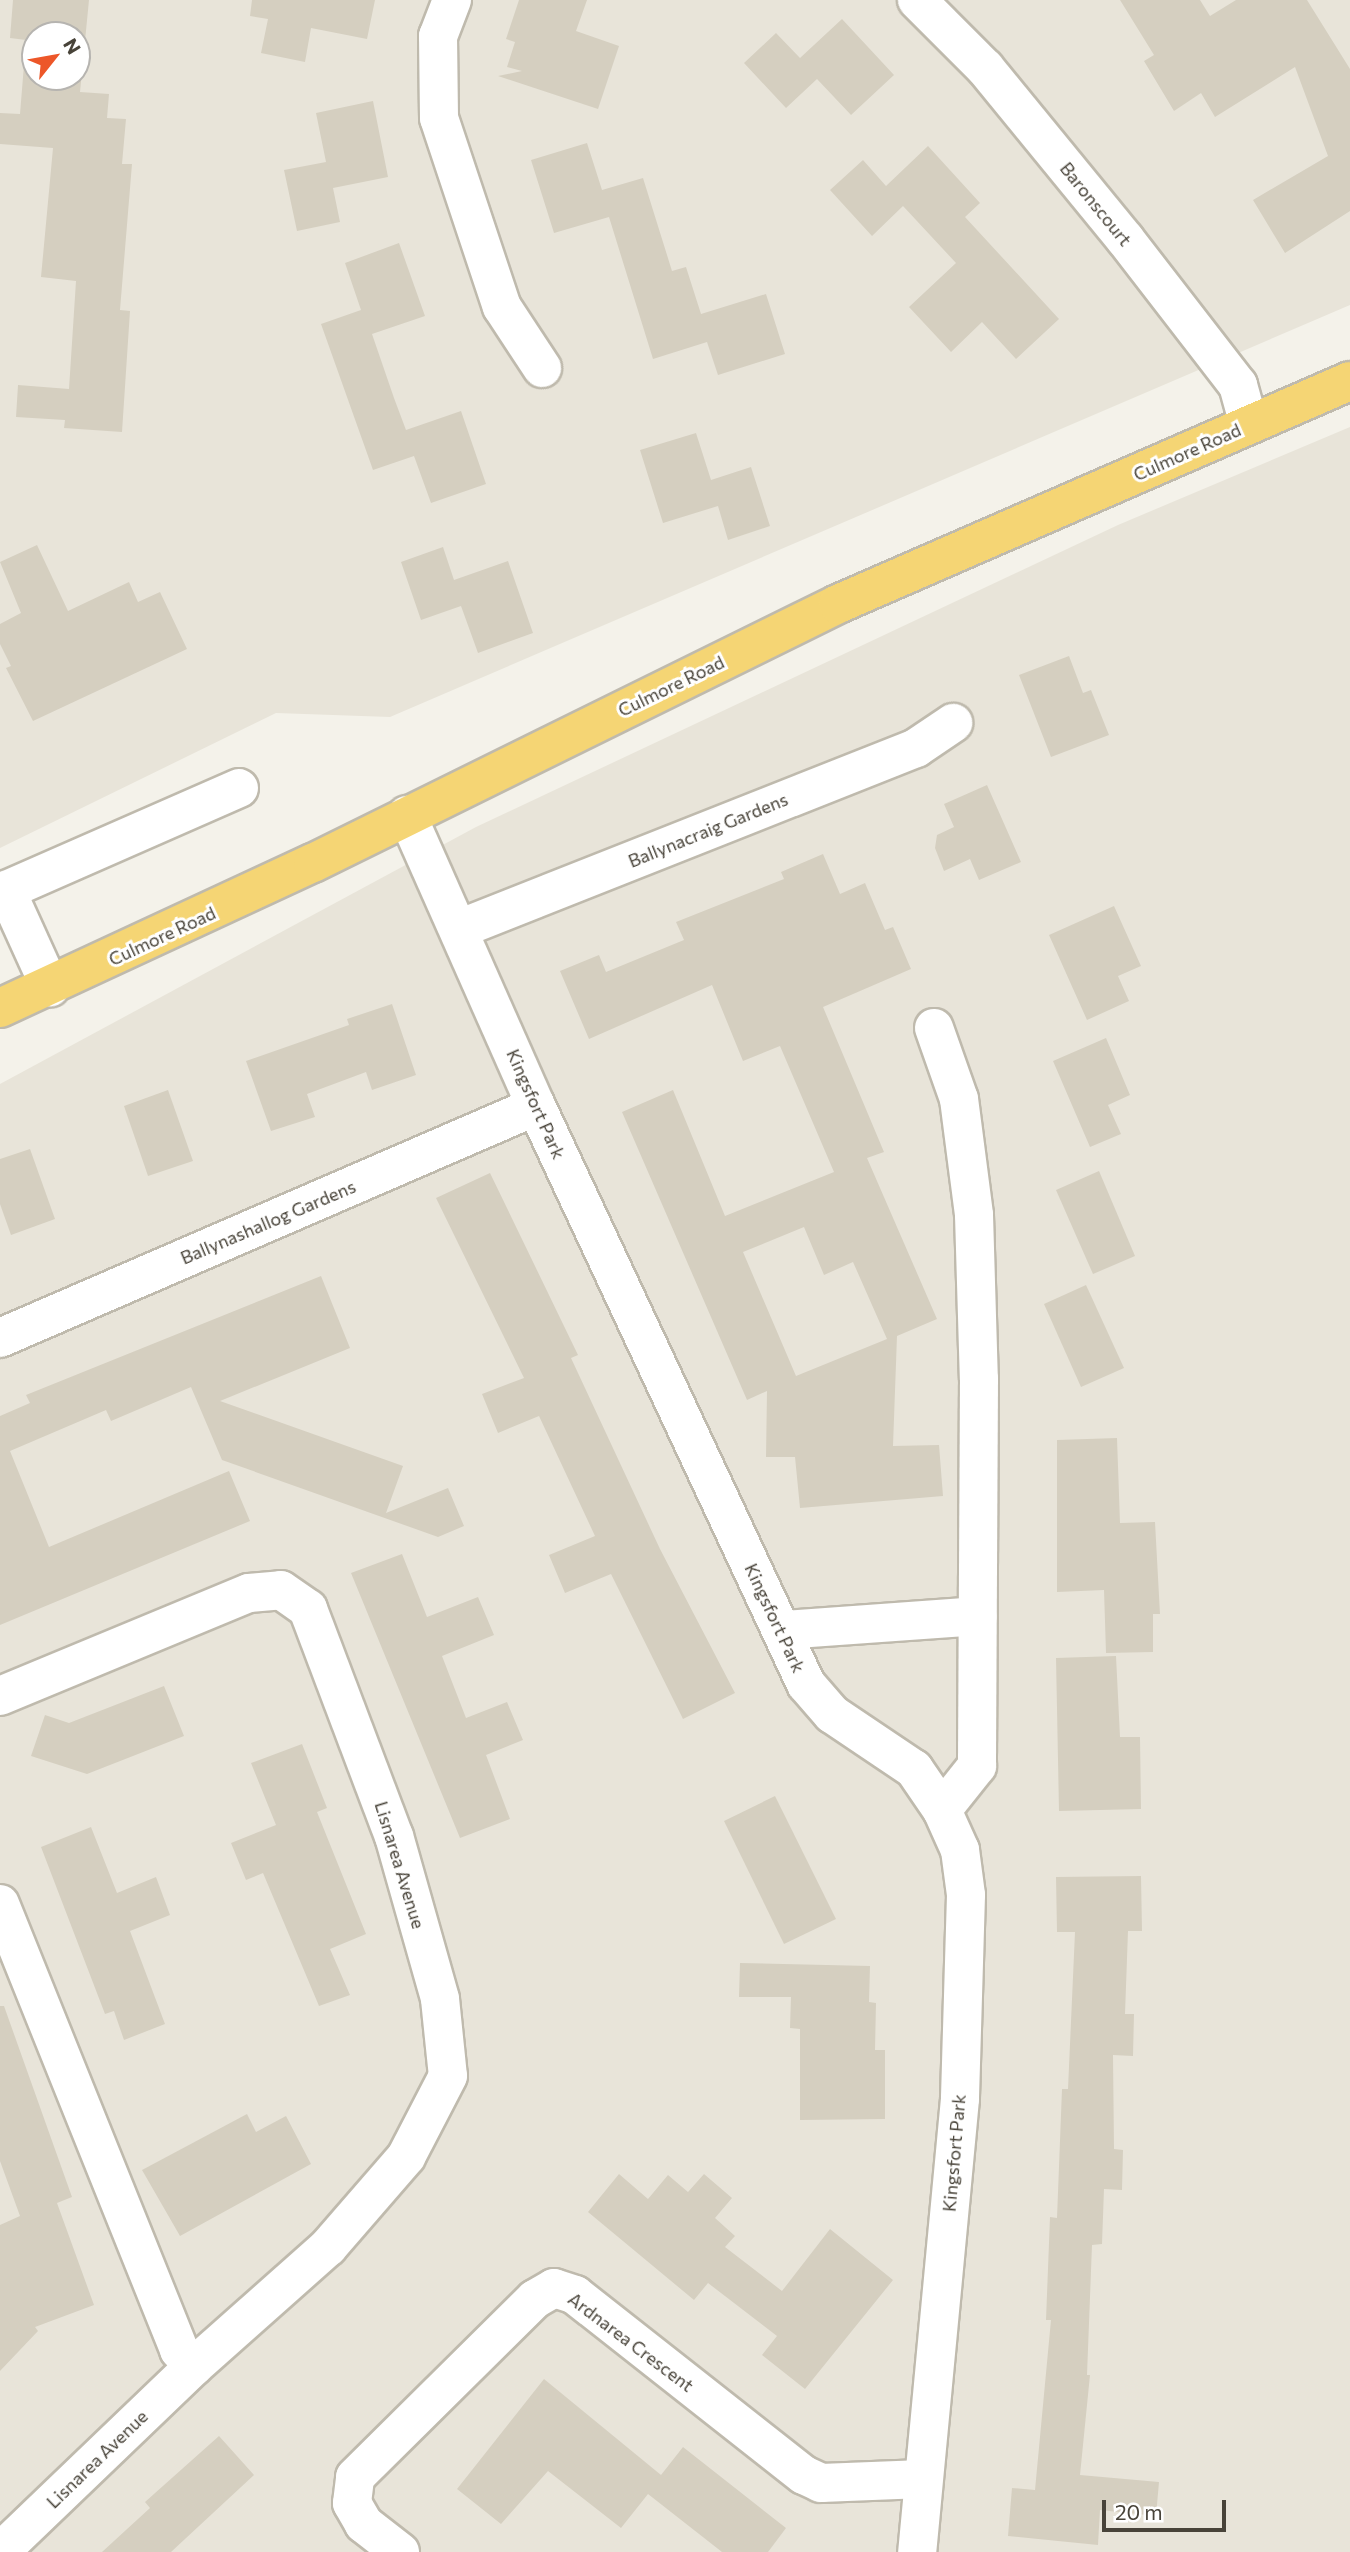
<!DOCTYPE html>
<style>
body{margin:0}
#map{position:relative;width:1350px;height:2552px;overflow:hidden;background:#f4f2ea;font-family:Commissioner,sans-serif}
div>[style]{position:absolute}
[style*='--x']{left:calc(var(--x)*1px);top:calc(var(--y)*1px);width:calc(var(--w)*1px);rotate:calc(var(--a)*1deg)}
.residential>*{inset:0;background:#e8e4d9}
.building>*{inset:0;background:#d5cfc0}
.roads{filter:drop-shadow(2px 0 #bfbaad) drop-shadow(-2px 0 #bfbaad) drop-shadow(0 2px #bfbaad) drop-shadow(0 -2px #bfbaad)}
.minor>*{height:38px;margin:-19px;padding:0 19px;transform-origin:19px;border-radius:19px;background:#fff}
.highway>*{height:38px;margin:-19px;padding:0 19px;transform-origin:19px;border-radius:19px;background:#f5d574}
span{translate:-50% -50%;white-space:nowrap;text-align:center;line-height:1.15;-webkit-text-stroke:6px #fff;paint-order:stroke}
.street-label{font-size:18px;color:#484339}
.north{position:absolute;left:21px;top:21px;width:70px;height:70px;box-sizing:border-box;background:#fff;border:2px solid #b6b4b0;border-radius:50%;rotate:59deg;font-size:19px;font-weight:700;line-height:28px;text-align:center;color:#484339}
.north::after{content:'';display:block;margin:auto;width:24px;height:32px;background:#ed5729;clip-path:polygon(50% 0,100% 100%,50% 72%,0 100%)}
.scale{position:absolute;left:1102px;top:2500px;width:124px;height:32px;box-sizing:border-box;border:4px solid #484339;border-top:0;padding-left:9px;font-size:21px;line-height:24px;white-space:nowrap;color:#484339;-webkit-text-stroke:5px #fff;paint-order:stroke}
</style>
<div id="map">
<div class="residential">
<div style="clip-path:polygon(evenodd,0 0,1350px 0,1350px 305px,390px 717px,276px 713px,0 848px,0 0,35px 35px,77px 35px,77px 77px,35px 77px,35px 35px)"></div>
<div style="clip-path:polygon(1350px 427px,1350px 2552px,0 2552px,0 1084px,476px 827px,1118px 525px)"></div>
</div>
<div class="building">
<div style="clip-path:polygon(evenodd,13px 0,89px 0,80px 92px,109px 94px,107px 118px,126px 119px,122px 164px,132px 164px,120px 310px,130px 311px,122px 432px,64px 428px,65px 420px,16px 417px,18px 385px,69px 389px,76px 281px,41px 277px,53px 148px,0 144px,0 113px,20px 114px,26px 40px,10px 38px,13px 0,35px 35px,77px 35px,77px 77px,35px 77px,35px 35px)"></div>
<div style="clip-path:polygon(252px 0,375px 0,367px 39px,311px 28px,305px 62px,261px 53px,268px 19px,250px 16px)"></div>
<div style="clip-path:polygon(519px 0,587px 0,576px 31px,619px 46px,598px 109px,498px 76px,522px 71px,507px 67px,515px 42px,506px 39px)"></div>
<div style="clip-path:polygon(1120px 0,1200px 0,1210px 16px,1236px 0,1307px 0,1350px 69px,1350px 211px,1285px 253px,1253px 200px,1328px 156px,1295px 67px,1215px 117px,1201px 93px,1174px 111px,1144px 61px,1154px 55px)"></div>
<div style="clip-path:polygon(842px 19px,894px 75px,851px 115px,817px 79px,786px 108px,744px 63px,776px 33px,800px 58px)"></div>
<div style="clip-path:polygon(373px 101px,388px 177px,333px 188px,340px 222px,297px 231px,284px 170px,326px 162px,316px 113px)"></div>
<div style="clip-path:polygon(587px 143px,602px 190px,643px 178px,672px 271px,686px 267px,701px 314px,766px 294px,785px 354px,718px 375px,707px 342px,653px 359px,609px 217px,554px 233px,531px 160px)"></div>
<div style="clip-path:polygon(928px 146px,980px 203px,965px 217px,1059px 319px,1016px 359px,982px 322px,951px 352px,909px 307px,956px 263px,903px 206px,872px 236px,830px 190px,863px 160px,886px 186px)"></div>
<div style="clip-path:polygon(399px 243px,425px 316px,372px 334px,394px 398px,406px 430px,461px 411px,486px 484px,431px 503px,414px 456px,373px 470px,321px 324px,361px 310px,345px 263px)"></div>
<div style="clip-path:polygon(696px 433px,711px 480px,751px 467px,770px 526px,728px 540px,718px 506px,663px 523px,640px 450px)"></div>
<div style="clip-path:polygon(37px 545px,68px 611px,129px 582px,138px 602px,160px 592px,187px 649px,33px 721px,6px 668px,11px 666px,0 644px,0 624px,21px 613px,0 562px)"></div>
<div style="clip-path:polygon(443px 547px,454px 580px,508px 561px,533px 633px,478px 653px,461px 606px,421px 620px,401px 562px)"></div>
<div style="clip-path:polygon(1069px 656px,1083px 693px,1091px 690px,1109px 735px,1051px 757px,1019px 675px)"></div>
<div style="clip-path:polygon(987px 785px,1021px 862px,979px 880px,970px 859px,944px 871px,935px 848px,937px 835px,954px 827px,944px 804px)"></div>
<div style="clip-path:polygon(evenodd,823px 854px,840px 894px,865px 883px,885px 930px,893px 927px,911px 969px,823px 1007px,884px 1152px,867px 1158px,937px 1319px,897px 1336px,893px 1446px,939px 1445px,943px 1496px,800px 1508px,795px 1457px,766px 1457px,767px 1391px,747px 1400px,622px 1112px,673px 1090px,725px 1216px,834px 1172px,780px 1046px,743px 1061px,712px 985px,589px 1039px,560px 971px,599px 955px,606px 972px,684px 940px,676px 922px,784px 879px,781px 872px,823px 854px,804px 1227px,824px 1275px,853px 1262px,887px 1339px,796px 1376px,743px 1252px,804px 1227px)"></div>
<div style="clip-path:polygon(1114px 906px,1141px 966px,1118px 976px,1129px 1001px,1087px 1020px,1049px 935px)"></div>
<div style="clip-path:polygon(392px 1004px,416px 1075px,372px 1090px,366px 1072px,307px 1094px,315px 1117px,271px 1131px,246px 1061px,349px 1025px,347px 1019px)"></div>
<div style="clip-path:polygon(1106px 1038px,1130px 1095px,1108px 1105px,1121px 1134px,1090px 1147px,1053px 1061px)"></div>
<div style="clip-path:polygon(168px 1090px,193px 1161px,148px 1176px,124px 1106px)"></div>
<div style="clip-path:polygon(30px 1149px,55px 1219px,11px 1235px,0 1204px,0 1159px)"></div>
<div style="clip-path:polygon(1099px 1171px,1135px 1256px,1093px 1274px,1056px 1190px)"></div>
<div style="clip-path:polygon(490px 1173px,578px 1355px,571px 1358px,660px 1549px,735px 1693px,683px 1719px,611px 1574px,565px 1593px,549px 1555px,595px 1536px,539px 1416px,498px 1433px,482px 1394px,524px 1378px,436px 1198px)"></div>
<div style="clip-path:polygon(321px 1276px,350px 1348px,220px 1401px,403px 1466px,386px 1513px,448px 1488px,464px 1526px,438px 1537px,222px 1460px,191px 1387px,111px 1421px,106px 1410px,10px 1451px,49px 1547px,229px 1471px,250px 1521px,0 1625px,0 1416px,30px 1403px,26px 1395px)"></div>
<div style="clip-path:polygon(1086px 1285px,1124px 1368px,1081px 1387px,1044px 1304px)"></div>
<div style="clip-path:polygon(1117px 1438px,1120px 1523px,1155px 1522px,1160px 1614px,1153px 1614px,1153px 1652px,1106px 1653px,1104px 1590px,1057px 1592px,1057px 1440px)"></div>
<div style="clip-path:polygon(402px 1554px,427px 1617px,478px 1597px,494px 1635px,442px 1656px,466px 1718px,507px 1702px,523px 1740px,486px 1755px,510px 1819px,460px 1838px,351px 1573px)"></div>
<div style="clip-path:polygon(1116px 1656px,1120px 1737px,1140px 1737px,1141px 1809px,1059px 1811px,1056px 1658px)"></div>
<div style="clip-path:polygon(164px 1686px,184px 1736px,87px 1774px,31px 1756px,45px 1715px,69px 1723px)"></div>
<div style="clip-path:polygon(302px 1744px,327px 1808px,317px 1812px,366px 1934px,330px 1949px,350px 1995px,319px 2006px,263px 1873px,246px 1880px,231px 1843px,276px 1825px,251px 1763px)"></div>
<div style="clip-path:polygon(775px 1796px,836px 1919px,784px 1944px,724px 1821px)"></div>
<div style="clip-path:polygon(91px 1827px,117px 1893px,156px 1877px,170px 1915px,130px 1931px,165px 2024px,124px 2040px,114px 2011px,105px 2014px,41px 1847px)"></div>
<div style="clip-path:polygon(1141px 1876px,1142px 1931px,1128px 1931px,1125px 2014px,1134px 2014px,1133px 2056px,1113px 2055px,1114px 2149px,1123px 2150px,1122px 2190px,1104px 2189px,1102px 2244px,1092px 2245px,1087px 2375px,1090px 2375px,1080px 2475px,1159px 2482px,1156px 2516px,1100px 2510px,1098px 2545px,1008px 2536px,1012px 2488px,1035px 2490px,1051px 2320px,1046px 2320px,1050px 2217px,1057px 2218px,1062px 2089px,1068px 2089px,1075px 1932px,1057px 1932px,1056px 1877px)"></div>
<div style="clip-path:polygon(740px 1963px,870px 1966px,869px 2002px,876px 2003px,875px 2050px,885px 2050px,885px 2119px,800px 2120px,800px 2029px,790px 2028px,791px 1997px,739px 1997px)"></div>
<div style="clip-path:polygon(0 2006px,4px 2006px,72px 2197px,57px 2203px,94px 2305px,35px 2327px,38px 2331px,0 2371px,0 2225px,20px 2216px,0 2161px)"></div>
<div style="clip-path:polygon(247px 2114px,256px 2132px,286px 2116px,311px 2164px,180px 2236px,142px 2170px)"></div>
<div style="clip-path:polygon(619px 2174px,648px 2199px,668px 2175px,688px 2192px,704px 2174px,732px 2198px,715px 2218px,735px 2236px,725px 2247px,782px 2291px,830px 2229px,893px 2280px,805px 2389px,762px 2355px,777px 2336px,708px 2283px,694px 2300px,588px 2212px)"></div>
<div style="clip-path:polygon(544px 2379px,661px 2475px,683px 2447px,786px 2528px,768px 2552px,722px 2552px,648px 2494px,621px 2528px,548px 2471px,501px 2524px,457px 2489px)"></div>
<div style="clip-path:polygon(219px 2436px,254px 2475px,171px 2552px,102px 2552px,150px 2508px,145px 2502px)"></div>
</div>
<div class="roads">
<div class="minor">
<div style="--x:452;--y:0;--w:39;--a:111"></div>
<div style="--x:438;--y:36;--w:82;--a:89.3"></div>
<div style="--x:439;--y:118;--w:199;--a:71.6"></div>
<div style="--x:502;--y:307;--w:73;--a:56.7"></div>
<div style="--x:917;--y:0;--w:96;--a:45"></div>
<div style="--x:985;--y:68;--w:221;--a:50.7"></div>
<div style="--x:1125;--y:239;--w:185;--a:52.3"></div>
<div style="--x:1238;--y:385;--w:41;--a:74.6"></div>
<div style="--x:407;--y:815;--w:318;--a:66.1"></div>
<div style="--x:536;--y:1106;--w:638;--a:64.96"></div>
<div style="--x:806;--y:1684;--w:40;--a:49"></div>
<div style="--x:832;--y:1714;--w:99;--a:33.9"></div>
<div style="--x:914;--y:1769;--w:50;--a:55.7"></div>
<div style="--x:942;--y:1810;--w:44;--a:65.8"></div>
<div style="--x:960;--y:1850;--w:45;--a:82.4"></div>
<div style="--x:966;--y:1895;--w:204;--a:91.7"></div>
<div style="--x:960;--y:2099;--w:455;--a:95.4"></div>
<div style="--x:6;--y:890;--w:107;--a:65.6"></div>
<div style="--x:0;--y:893;--w:261;--a:-23.7"></div>
<div style="--x:459;--y:929;--w:492;--a:-21.6"></div>
<div style="--x:916;--y:748;--w:45;--a:-34"></div>
<div style="--x:934;--y:1028;--w:75;--a:70.6"></div>
<div style="--x:959;--y:1099;--w:117;--a:82.6"></div>
<div style="--x:974;--y:1215;--w:164;--a:88.3"></div>
<div style="--x:979;--y:1379;--w:387;--a:90.3"></div>
<div style="--x:977;--y:1766;--w:56;--a:128.5"></div>
<div style="--x:0;--y:1338;--w:584;--a:-23.4"></div>
<div style="--x:783;--y:1630;--w:195;--a:-4.1"></div>
<div style="--x:0;--y:1696;--w:269;--a:-22.5"></div>
<div style="--x:249;--y:1593;--w:32;--a:-5"></div>
<div style="--x:281;--y:1590;--w:33;--a:35"></div>
<div style="--x:308;--y:1609;--w:243;--a:69.3"></div>
<div style="--x:394;--y:1836;--w:169;--a:74.2"></div>
<div style="--x:440;--y:1999;--w:77;--a:84.1"></div>
<div style="--x:448;--y:2076;--w:91;--a:117.4"></div>
<div style="--x:406;--y:2157;--w:119;--a:130.9"></div>
<div style="--x:328;--y:2247;--w:179;--a:138.4"></div>
<div style="--x:194;--y:2366;--w:269;--a:136.2"></div>
<div style="--x:0;--y:1904;--w:481;--a:68.1"></div>
<div style="--x:179;--y:2350;--w:22;--a:47"></div>
<div style="--x:400;--y:2552;--w:46;--a:-142.1"></div>
<div style="--x:364;--y:2524;--w:24;--a:-120"></div>
<div style="--x:352;--y:2503;--w:26;--a:-83"></div>
<div style="--x:355;--y:2477;--w:253;--a:-44.7"></div>
<div style="--x:535;--y:2299;--w:22;--a:-30"></div>
<div style="--x:554;--y:2288;--w:22;--a:18"></div>
<div style="--x:575;--y:2295;--w:291;--a:38.2"></div>
<div style="--x:804;--y:2475;--w:19;--a:25"></div>
<div style="--x:821;--y:2483;--w:102;--a:-2.2"></div>
</div>
<div class="highway">
<div style="--x:0;--y:1008;--w:345;--a:-24.9"></div>
<div style="--x:313;--y:863;--w:585;--a:-26.26"></div>
<div style="--x:838;--y:604;--w:558;--a:-23.54"></div>
</div>
</div>
<div class="street-label">
<span style="left:1096px;top:204px;rotate:51deg">Baronscourt</span>
<span style="left:1187px;top:452px;rotate:-24deg">Culmore Road</span>
<span style="left:671px;top:686px;rotate:-26deg">Culmore Road</span>
<span style="left:708px;top:830px;rotate:-22deg">Ballynacraig Gardens</span>
<span style="left:162px;top:936px;rotate:-25deg">Culmore Road</span>
<span style="left:536px;top:1104px;rotate:66deg">Kingsfort Park</span>
<span style="left:268px;top:1222px;rotate:-23deg">Ballynashallog Gardens</span>
<span style="left:775px;top:1618px;rotate:65deg">Kingsfort Park</span>
<span style="left:400px;top:1865px;rotate:73deg">Lisnarea Avenue</span>
<span style="left:954px;top:2153px;rotate:-85deg">Kingsfort Park</span>
<span style="left:631px;top:2342px;rotate:37deg">Ardnarea Crescent</span>
<span style="left:97px;top:2459px;rotate:-44deg">Lisnarea Avenue</span>
</div>
<div class="north">N</div>
<div class="scale">20 m</div>
</div>
